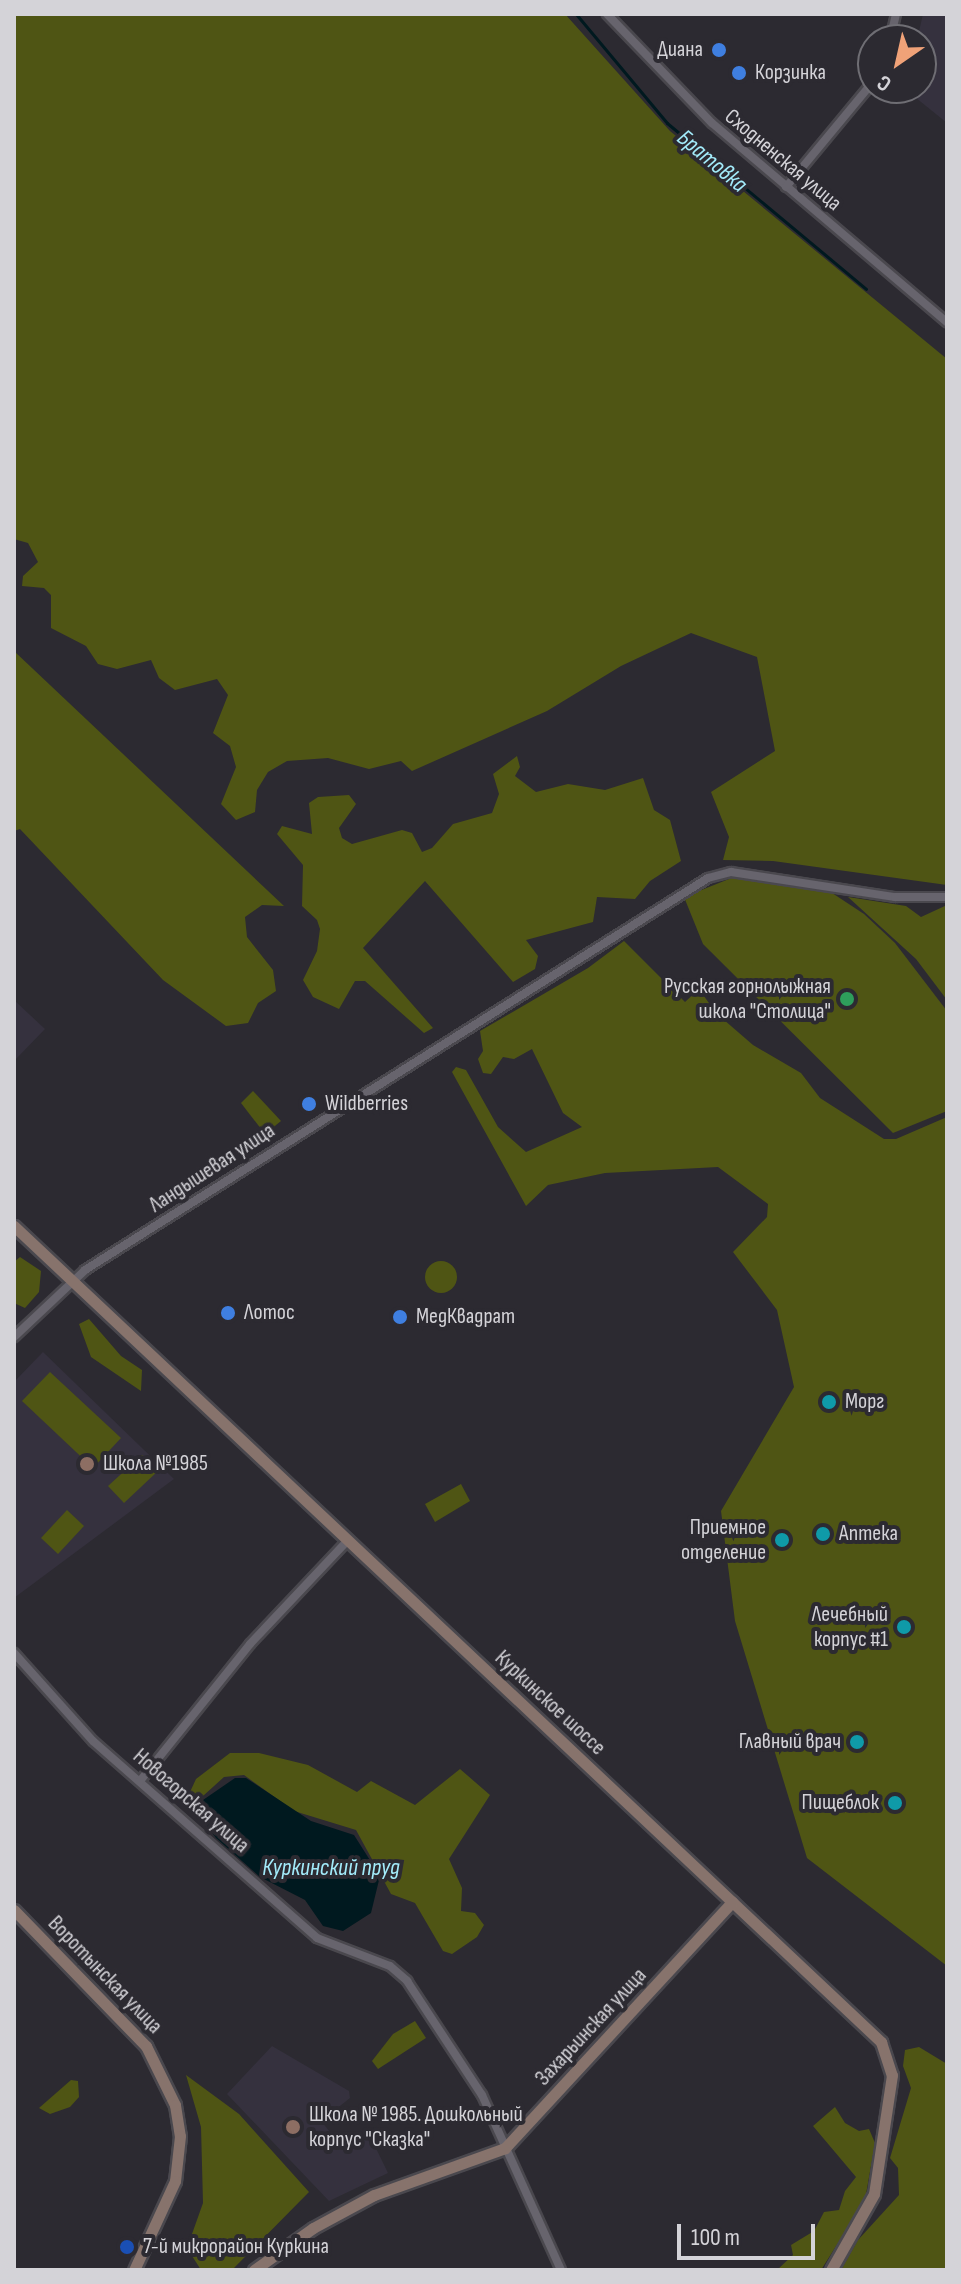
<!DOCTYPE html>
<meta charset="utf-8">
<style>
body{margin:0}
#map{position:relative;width:961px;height:2284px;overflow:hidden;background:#2c2a31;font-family:"Sofia Sans Condensed",sans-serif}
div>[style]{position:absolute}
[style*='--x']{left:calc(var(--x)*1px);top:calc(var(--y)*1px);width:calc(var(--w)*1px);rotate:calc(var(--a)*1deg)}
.built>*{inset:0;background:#35313e}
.green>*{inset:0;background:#4f5514}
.round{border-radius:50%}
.water>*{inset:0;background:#00191f}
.stream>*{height:3px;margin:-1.5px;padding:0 1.5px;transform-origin:1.5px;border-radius:1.5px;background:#00191f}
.roads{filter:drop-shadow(2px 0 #4a484e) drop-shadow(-2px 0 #4a484e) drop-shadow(0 2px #4a484e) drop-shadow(0 -2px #4a484e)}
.street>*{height:8px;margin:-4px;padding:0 4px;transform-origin:4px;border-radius:4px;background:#67646d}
.secondary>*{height:11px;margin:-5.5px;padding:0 5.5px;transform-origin:5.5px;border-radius:5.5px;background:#87736c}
.dots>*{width:22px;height:22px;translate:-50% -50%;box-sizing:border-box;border:4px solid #2c2a31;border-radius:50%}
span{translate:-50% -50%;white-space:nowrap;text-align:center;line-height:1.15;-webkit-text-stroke:8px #2c2a31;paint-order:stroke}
.poi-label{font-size:22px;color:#d4d3d8}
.right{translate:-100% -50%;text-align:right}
.left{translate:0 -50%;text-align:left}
.street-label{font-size:22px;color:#d4d3d8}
.water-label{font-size:24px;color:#a3ebfa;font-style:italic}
.frame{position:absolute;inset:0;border:16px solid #d4d3d8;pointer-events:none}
.north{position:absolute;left:857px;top:24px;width:80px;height:80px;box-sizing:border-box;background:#2c2a31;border:2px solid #6f6e74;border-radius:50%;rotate:214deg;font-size:22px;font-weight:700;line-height:32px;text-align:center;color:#d4d3d8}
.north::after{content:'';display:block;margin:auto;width:28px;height:36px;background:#f0a278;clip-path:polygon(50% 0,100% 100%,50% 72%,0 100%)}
.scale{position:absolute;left:677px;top:2224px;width:138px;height:36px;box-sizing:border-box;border:4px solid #d4d3d8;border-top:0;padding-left:10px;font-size:24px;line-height:28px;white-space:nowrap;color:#d4d3d8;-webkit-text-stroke:6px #2c2a31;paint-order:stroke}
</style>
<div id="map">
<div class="built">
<div style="clip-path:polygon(923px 14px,947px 14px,947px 123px,905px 89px,921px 88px,921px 40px,917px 40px)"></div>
<div style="clip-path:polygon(14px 1000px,45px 1029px,14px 1061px)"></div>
<div style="clip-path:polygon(43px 1352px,174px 1479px,14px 1598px,14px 1382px)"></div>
<div style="clip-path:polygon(272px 2046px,349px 2091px,350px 2098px,321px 2121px,344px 2149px,364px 2134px,370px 2136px,388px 2173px,329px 2201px,227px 2094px)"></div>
</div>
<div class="green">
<div style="clip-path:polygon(14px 14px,565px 14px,670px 131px,947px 359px,947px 885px,773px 861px,723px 860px,729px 837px,711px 792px,775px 751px,757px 657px,691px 633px,621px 666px,547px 711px,412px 771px,401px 761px,369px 769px,328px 758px,287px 761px,268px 772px,257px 790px,255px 812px,236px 820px,221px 804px,236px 767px,230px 746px,213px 733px,228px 695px,217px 679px,175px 690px,159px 678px,151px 660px,117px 669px,98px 664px,86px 646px,51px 628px,51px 595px,44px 588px,22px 586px,23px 576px,38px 562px,28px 543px,14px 539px)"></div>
<div style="clip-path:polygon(14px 651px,284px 906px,262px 905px,245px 917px,247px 937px,273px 970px,276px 991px,258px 1003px,248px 1023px,226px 1026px,163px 980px,20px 829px,14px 831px)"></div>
<div style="clip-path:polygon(517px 756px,520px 767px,515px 776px,536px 792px,568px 784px,605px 790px,643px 778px,654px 810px,670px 820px,681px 861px,650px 881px,635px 899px,597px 897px,593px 922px,526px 940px,538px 956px,535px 969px,513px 982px,425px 881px,363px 948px,433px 1028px,424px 1033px,365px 981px,355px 981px,339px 1009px,313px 997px,303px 980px,317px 951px,320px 929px,317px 920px,302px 906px,303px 865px,277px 834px,282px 826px,312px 834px,309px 803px,318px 797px,349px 795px,356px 804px,339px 828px,342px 838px,352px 844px,402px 830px,412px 833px,422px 852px,432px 848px,453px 824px,492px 813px,499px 794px,493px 774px)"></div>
<div style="clip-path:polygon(734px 877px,823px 887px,864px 914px,895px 943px,947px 1011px,947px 1111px,893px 1133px,703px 944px,684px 897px)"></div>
<div style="clip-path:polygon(848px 897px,906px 906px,921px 917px,947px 905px,947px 1000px,916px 959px)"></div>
<div style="clip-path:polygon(624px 941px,685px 1002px,699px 989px,716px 1013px,753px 1045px,801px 1073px,820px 1098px,884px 1139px,896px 1139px,947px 1117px,947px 1966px,807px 1858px,735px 1621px,721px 1511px,794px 1387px,777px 1310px,733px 1252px,767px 1217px,768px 1204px,718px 1167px,605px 1173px,548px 1185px,526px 1206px,452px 1072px,456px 1067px,466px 1070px,498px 1127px,526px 1152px,582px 1127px,563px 1113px,532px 1049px,514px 1059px,503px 1057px,491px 1074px,483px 1073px,478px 1059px,483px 1051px,480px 1031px,588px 968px)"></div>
<div style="clip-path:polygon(253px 1091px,281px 1121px,265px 1134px,241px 1103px)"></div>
<div style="clip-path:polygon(20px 1257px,41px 1271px,39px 1292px,25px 1308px,14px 1303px,14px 1262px)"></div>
<div class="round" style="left:425px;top:1261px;width:32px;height:32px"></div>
<div style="clip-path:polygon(89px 1319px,121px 1356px,142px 1370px,141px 1391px,91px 1357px,79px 1324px)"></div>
<div style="clip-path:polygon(50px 1372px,121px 1438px,93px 1468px,22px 1401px)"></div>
<div style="clip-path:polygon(142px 1455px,158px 1471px,124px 1503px,108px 1486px)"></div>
<div style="clip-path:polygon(461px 1484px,470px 1501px,435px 1522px,425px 1504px)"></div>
<div style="clip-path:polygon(67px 1510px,84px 1526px,58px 1554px,41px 1538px)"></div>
<div style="clip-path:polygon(230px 1753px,259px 1753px,308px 1765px,357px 1792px,371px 1781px,415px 1805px,460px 1769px,490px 1795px,449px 1859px,462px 1888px,461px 1911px,475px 1913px,484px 1925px,477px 1937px,452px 1954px,443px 1951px,415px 1903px,391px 1894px,356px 1830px,294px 1811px,244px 1775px,224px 1777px,203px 1796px,197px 1815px,184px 1805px,196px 1779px)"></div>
<div style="clip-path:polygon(415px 2021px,426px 2038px,378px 2069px,372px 2061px,393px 2034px)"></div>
<div style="clip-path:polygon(919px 2047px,947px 2064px,947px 2270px,841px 2270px,858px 2240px,899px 2195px,898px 2168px,890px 2158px,911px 2088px,903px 2066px,905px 2050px)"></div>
<div style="clip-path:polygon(186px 2075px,239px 2114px,309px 2192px,233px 2269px,201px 2270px,187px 2248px,203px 2203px,201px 2127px)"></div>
<div style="clip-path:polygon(71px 2080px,78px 2081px,79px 2097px,70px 2107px,50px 2114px,39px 2108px)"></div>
<div style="clip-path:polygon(835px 2107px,845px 2123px,859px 2131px,869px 2129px,875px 2143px,865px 2200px,821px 2270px,777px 2270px,793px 2255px,791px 2245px,814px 2231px,824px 2212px,839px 2210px,845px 2191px,856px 2177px,813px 2126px)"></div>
</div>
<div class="water">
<div style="clip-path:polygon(235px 1778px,246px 1778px,311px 1821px,354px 1835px,380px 1876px,371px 1913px,343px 1931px,323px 1926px,305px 1900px,260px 1877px,216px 1838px,203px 1821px,203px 1800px)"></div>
</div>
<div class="stream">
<div style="--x:576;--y:14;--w:142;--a:50.1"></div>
<div style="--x:667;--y:123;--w:259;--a:39.8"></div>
</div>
<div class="roads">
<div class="street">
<div style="--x:607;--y:14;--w:151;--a:46.1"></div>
<div style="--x:712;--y:123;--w:308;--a:40.3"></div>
<div style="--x:890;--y:40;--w:27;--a:-77"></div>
<div style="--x:786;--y:187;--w:136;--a:-50.4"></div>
<div style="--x:14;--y:1337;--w:98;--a:-43.3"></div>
<div style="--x:85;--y:1270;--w:736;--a:-32.18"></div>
<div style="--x:708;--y:878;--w:24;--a:-15"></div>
<div style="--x:731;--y:872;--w:166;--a:8.7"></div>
<div style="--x:895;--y:897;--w:52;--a:0"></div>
<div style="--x:14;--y:1653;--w:118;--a:48.1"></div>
<div style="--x:93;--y:1741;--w:298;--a:41.3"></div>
<div style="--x:317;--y:1938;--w:78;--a:21"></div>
<div style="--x:390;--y:1966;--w:23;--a:41"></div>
<div style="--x:407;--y:1981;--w:136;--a:56.7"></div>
<div style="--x:482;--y:2095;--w:192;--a:65.7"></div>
<div style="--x:140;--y:1781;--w:176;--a:-51.2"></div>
<div style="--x:250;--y:1644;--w:141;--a:-46.7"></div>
</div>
<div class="secondary">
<div style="--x:14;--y:1226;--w:1191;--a:43.26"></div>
<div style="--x:881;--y:2042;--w:35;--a:72"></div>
<div style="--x:892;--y:2075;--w:120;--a:98.6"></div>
<div style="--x:874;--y:2194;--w:87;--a:119.5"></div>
<div style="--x:14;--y:1910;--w:190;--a:45.9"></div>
<div style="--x:146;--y:2046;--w:66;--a:63.8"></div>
<div style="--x:175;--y:2105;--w:31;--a:81"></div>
<div style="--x:180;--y:2136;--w:45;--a:96.3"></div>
<div style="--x:175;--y:2181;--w:98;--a:114.7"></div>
<div style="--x:254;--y:2270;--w:72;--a:-35.4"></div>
<div style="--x:313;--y:2228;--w:69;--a:-28.4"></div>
<div style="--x:374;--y:2195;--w:139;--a:-19.7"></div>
<div style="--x:505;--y:2148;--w:335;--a:-47.3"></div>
</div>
</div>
<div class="dots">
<div style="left:719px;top:50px;background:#3f7fe0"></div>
<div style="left:739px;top:73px;background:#3f7fe0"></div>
<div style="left:847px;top:999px;background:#2e9e5b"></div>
<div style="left:309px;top:1104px;background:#3f7fe0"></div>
<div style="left:228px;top:1313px;background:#3f7fe0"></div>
<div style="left:400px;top:1317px;background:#3f7fe0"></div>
<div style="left:829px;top:1402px;background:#0f9aa8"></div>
<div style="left:87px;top:1464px;background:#8d6e63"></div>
<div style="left:823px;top:1534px;background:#0f9aa8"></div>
<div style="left:782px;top:1540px;background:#0f9aa8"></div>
<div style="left:904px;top:1627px;background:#0f9aa8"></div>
<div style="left:857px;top:1742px;background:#0f9aa8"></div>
<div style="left:895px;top:1803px;background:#0f9aa8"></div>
<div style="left:293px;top:2127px;background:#8d6e63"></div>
<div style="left:127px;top:2247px;background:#1a4fb4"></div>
</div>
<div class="poi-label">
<span class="right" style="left:703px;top:50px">Диана</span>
<span class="left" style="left:755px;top:73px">Корзинка</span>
<span class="right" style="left:831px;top:999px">Русская горнолыжная<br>школа "Столица"</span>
<span class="left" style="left:325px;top:1104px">Wildberries</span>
<span class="left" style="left:244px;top:1313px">Лотос</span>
<span class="left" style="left:416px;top:1317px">МедКвадрат</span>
<span class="left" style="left:845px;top:1402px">Морг</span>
<span class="left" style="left:103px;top:1464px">Школа №1985</span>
<span class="right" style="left:766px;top:1540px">Приемное<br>отделение</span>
<span class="left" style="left:839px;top:1534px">Аптека</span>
<span class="right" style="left:888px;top:1627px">Лечебный<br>корпус #1</span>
<span class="right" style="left:841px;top:1742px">Главный врач</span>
<span class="right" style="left:879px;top:1803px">Пищеблок</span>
<span class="left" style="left:309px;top:2127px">Школа № 1985. Дошкольный<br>корпус "Сказка"</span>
<span class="left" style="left:143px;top:2247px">7-й микрорайон Куркина</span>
</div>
<div class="street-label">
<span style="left:783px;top:160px;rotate:40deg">Сходненская улица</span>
<span style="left:212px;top:1168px;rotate:-33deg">Ландышевая улица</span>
<span style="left:550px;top:1703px;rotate:43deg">Куркинское шоссе</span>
<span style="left:191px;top:1801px;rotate:41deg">Новогорская улица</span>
<span style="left:105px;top:1975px;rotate:46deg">Воротынская улица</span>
<span style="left:591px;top:2027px;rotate:-47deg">Захарьинская улица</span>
</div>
<div class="water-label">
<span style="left:712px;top:161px;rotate:40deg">Братовка</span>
<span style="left:331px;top:1868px">Куркинский пруд</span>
</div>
<div class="frame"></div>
<div class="north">С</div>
<div class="scale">100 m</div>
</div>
